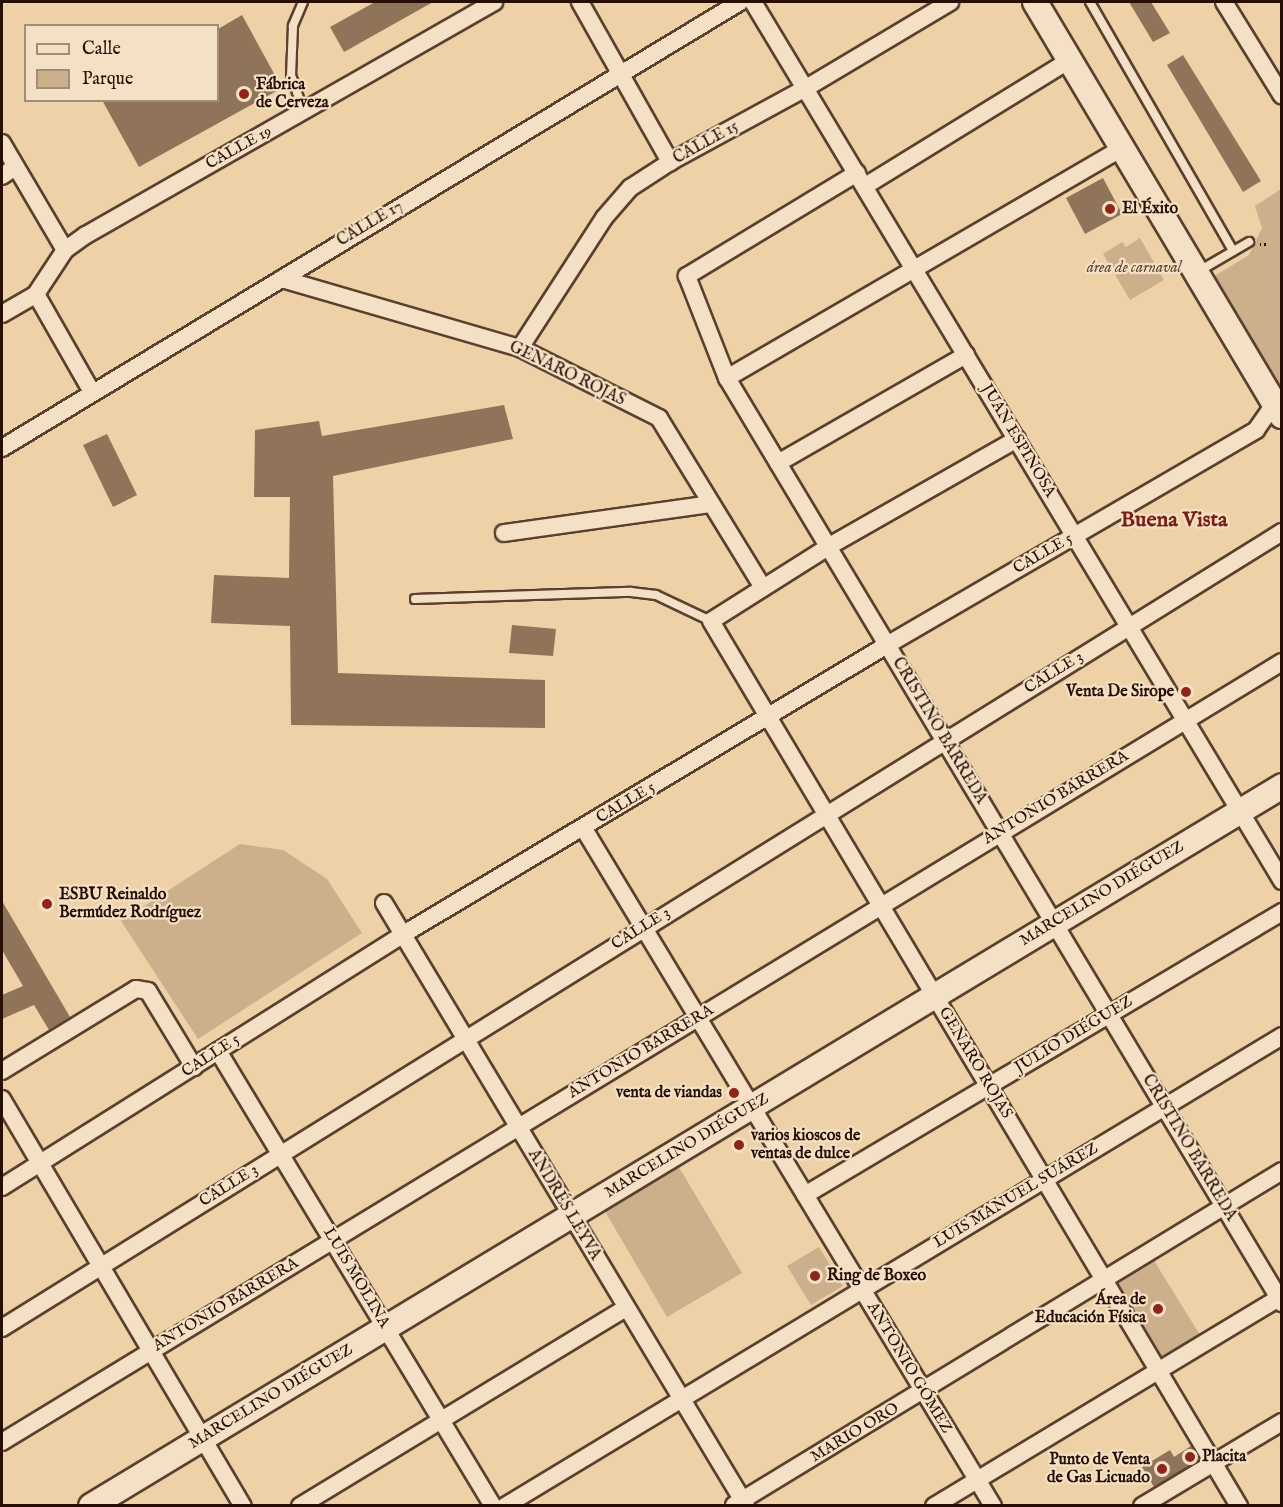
<!DOCTYPE html>
<meta charset="utf-8">
<style>
body{margin:0}
#map{position:relative;width:1283px;height:1507px;overflow:hidden;background:#eed1a6;font-family:"IM FELL English",serif}
div>[style]{position:absolute}
[style*='--x']{left:calc(var(--x)*1px);top:calc(var(--y)*1px);width:calc(var(--w)*1px);rotate:calc(var(--a)*1deg)}
.green>*{inset:0;background:#ccb08b}
.building>*{inset:0;background:#8f7459}
.path>*{height:3px;margin-top:-1.5px;transform-origin:0;background:repeating-linear-gradient(90deg,#280f06 0 1.5px,transparent 0 4.5px)}
.roads{filter:drop-shadow(2px 0 #5a402e) drop-shadow(-2px 0 #5a402e) drop-shadow(0 2px #5a402e) drop-shadow(0 -2px #5a402e)}
.lane>*{height:8px;margin:-4px;padding:0 4px;transform-origin:4px;border-radius:4px;background:#f4e1c5}
.street>*{height:16px;margin:-8px;padding:0 8px;transform-origin:8px;border-radius:8px;background:#f4e1c5}
.secondary>*{height:24px;margin:-12px;padding:0 12px;transform-origin:12px;border-radius:12px;background:#f4e1c5}
.dots>*{width:16px;height:16px;translate:-50% -50%;box-sizing:border-box;border:3px solid #f4e1c5;border-radius:50%}
span{translate:-50% -50%;white-space:nowrap;text-align:center;line-height:1.15;-webkit-text-stroke:4.5px #f4e1c5;paint-order:stroke}
.poi-label{font-size:16px;color:#280f06;font-weight:700}
.left{translate:0 -50%;text-align:left}
.right{translate:-100% -50%;text-align:right}
.street-label{font-size:16px;color:#280f06}
.park-label{font-size:16px;color:#614735;font-style:italic}
.district-label{font-size:22px;color:#7a1f14;font-weight:700}
.frame{position:absolute;inset:0;border:3px solid #280f06;pointer-events:none}
.legend{position:absolute;left:24px;top:24px;width:195px;height:78px;box-sizing:border-box;background:#f4e1c5;border:2px solid #a28d79;margin:0;padding:8px 10px;list-style:none;font-size:18px;color:#280f06}
.legend li{display:flex;align-items:center;gap:12px;height:30px}
.legend b{width:30px;border:2px solid #a28d79}
</style>
<div id="map">
<div class="green">
<div style="clip-path:polygon(1281px 189px,1281px 385px,1278px 388px,1211px 278px,1249px 255px,1262px 228px,1255px 206px)"></div>
<div style="clip-path:polygon(1140px 238px,1164px 280px,1130px 300px,1103px 254px,1122px 242px,1126px 247px)"></div>
<div style="clip-path:polygon(240px 844px,283px 850px,327px 879px,362px 933px,198px 1039px,121px 921px)"></div>
<div style="clip-path:polygon(677px 1164px,742px 1273px,667px 1317px,603px 1208px)"></div>
<div style="clip-path:polygon(819px 1247px,843px 1286px,811px 1305px,787px 1266px)"></div>
<div style="clip-path:polygon(1153px 1259px,1200px 1335px,1163px 1358px,1115px 1282px)"></div>
</div>
<div class="building">
<div style="clip-path:polygon(375px 2px,433px 2px,344px 52px,330px 27px)"></div>
<div style="clip-path:polygon(1129px 2px,1151px 2px,1170px 33px,1153px 42px)"></div>
<div style="clip-path:polygon(242px 15px,282px 88px,139px 167px,102px 100px,218px 100px,218px 29px)"></div>
<div style="clip-path:polygon(1183px 55px,1261px 181px,1243px 192px,1167px 65px)"></div>
<div style="clip-path:polygon(1103px 178px,1122px 214px,1085px 234px,1066px 198px)"></div>
<div style="clip-path:polygon(504px 405px,513px 439px,333px 476px,338px 673px,545px 680px,545px 728px,291px 725px,290px 626px,211px 623px,214px 575px,289px 578px,290px 497px,254px 497px,255px 430px,319px 421px,322px 436px)"></div>
<div style="clip-path:polygon(107px 434px,137px 495px,113px 507px,83px 445px)"></div>
<div style="clip-path:polygon(512px 625px,556px 629px,553px 656px,509px 653px)"></div>
<div style="clip-path:polygon(2px 901px,70px 1017px,49px 1030px,34px 1005px,2px 1019px,2px 995px,23px 986px,2px 950px)"></div>
<div style="clip-path:polygon(1191px 1446px,1199px 1460px,1154px 1487px,1142px 1467px,1170px 1450px,1174px 1457px)"></div>
</div>
<div class="path">
<div style="--x:1260;--y:244;--w:9;--a:0"></div>
</div>
<div class="roads">
<div class="lane">
<div style="--x:303;--y:2;--w:26;--a:113"></div>
<div style="--x:293;--y:26;--w:49;--a:92.3"></div>
<div style="--x:291;--y:75;--w:39;--a:71"></div>
<div style="--x:1090;--y:2;--w:287;--a:60.1"></div>
<div style="--x:1199;--y:271;--w:58;--a:-30.1"></div>
<div style="--x:415;--y:599;--w:216;--a:-1.9"></div>
<div style="--x:631;--y:592;--w:25;--a:7"></div>
<div style="--x:656;--y:595;--w:61;--a:25.3"></div>
</div>
<div class="street">
<div style="--x:580;--y:2;--w:184;--a:60.6"></div>
<div style="--x:753;--y:2;--w:1026;--a:58.96"></div>
<div style="--x:1224;--y:2;--w:110;--a:58.3"></div>
<div style="--x:2;--y:143;--w:124;--a:59.5"></div>
<div style="--x:857;--y:173;--w:199;--a:148.8"></div>
<div style="--x:687;--y:276;--w:110;--a:68.6"></div>
<div style="--x:727;--y:378;--w:1079;--a:59.04"></div>
<div style="--x:2;--y:176;--w:16;--a:-35"></div>
<div style="--x:865;--y:186;--w:241;--a:-31.6"></div>
<div style="--x:282;--y:279;--w:248;--a:16.2"></div>
<div style="--x:520;--y:348;--w:156;--a:26.7"></div>
<div style="--x:659;--y:418;--w:199;--a:58.5"></div>
<div style="--x:36;--y:294;--w:113;--a:60.3"></div>
<div style="--x:2;--y:314;--w:39;--a:-30"></div>
<div style="--x:36;--y:294;--w:53;--a:-56.6"></div>
<div style="--x:65;--y:250;--w:26;--a:-36"></div>
<div style="--x:86;--y:235;--w:470;--a:-29.7"></div>
<div style="--x:520;--y:348;--w:155;--a:-57.1"></div>
<div style="--x:604;--y:218;--w:40;--a:-49"></div>
<div style="--x:630;--y:188;--w:48;--a:-33"></div>
<div style="--x:670;--y:162;--w:155;--a:-28.6"></div>
<div style="--x:806;--y:88;--w:168;--a:-30.8"></div>
<div style="--x:727;--y:378;--w:457;--a:-30.2"></div>
<div style="--x:1017;--y:439;--w:218;--a:150.3"></div>
<div style="--x:828;--y:547;--w:138;--a:147.7"></div>
<div style="--x:711;--y:621;--w:1031;--a:59.18"></div>
<div style="--x:2;--y:448;--w:862;--a:-31.15"></div>
<div style="--x:778;--y:463;--w:217;--a:-29.9"></div>
<div style="--x:504;--y:533;--w:209;--a:-8"></div>
<div style="--x:584;--y:829;--w:791;--a:58.86"></div>
<div style="--x:384;--y:903;--w:703;--a:59.02"></div>
<div style="--x:218;--y:1051;--w:532;--a:58.85"></div>
<div style="--x:2;--y:1071;--w:157;--a:-31.5"></div>
<div style="--x:136;--y:989;--w:12;--a:9"></div>
<div style="--x:148;--y:991;--w:89;--a:58.8"></div>
<div style="--x:2;--y:1099;--w:473;--a:59.4"></div>
<div style="--x:2;--y:1187;--w:473;--a:-32.2"></div>
<div style="--x:402;--y:935;--w:565;--a:-30.88"></div>
<div style="--x:887;--y:645;--w:427;--a:-30.2"></div>
<div style="--x:1256;--y:430;--w:32;--a:-55"></div>
<div style="--x:805;--y:1195;--w:555;--a:-30.68"></div>
<div style="--x:2;--y:1328;--w:1507;--a:-31.88"></div>
<div style="--x:2;--y:1442;--w:1499;--a:-31.36"></div>
<div style="--x:734;--y:1505;--w:642;--a:-31.36"></div>
<div style="--x:300;--y:1506;--w:381;--a:-31.3"></div>
<div style="--x:505;--y:1506;--w:908;--a:-31.17"></div>
<div style="--x:934;--y:1506;--w:406;--a:-31.1"></div>
<div style="--x:1142;--y:1506;--w:163;--a:-31"></div>
</div>
<div class="secondary">
<div style="--x:1035;--y:2;--w:482;--a:59.2"></div>
<div style="--x:91;--y:1506;--w:1392;--a:-31.15"></div>
</div>
</div>
<div class="dots">
<div style="left:244px;top:94px;background:#8f2418"></div>
<div style="left:1110px;top:209px;background:#8f2418"></div>
<div style="left:1186px;top:692px;background:#8f2418"></div>
<div style="left:47px;top:904px;background:#8f2418"></div>
<div style="left:734px;top:1093px;background:#8f2418"></div>
<div style="left:739px;top:1145px;background:#8f2418"></div>
<div style="left:815px;top:1276px;background:#8f2418"></div>
<div style="left:1158px;top:1309px;background:#8f2418"></div>
<div style="left:1190px;top:1457px;background:#8f2418"></div>
<div style="left:1162px;top:1469px;background:#8f2418"></div>
</div>
<div class="poi-label">
<span class="left" style="left:256px;top:94px">Fábrica<br>de Cerveza</span>
<span class="left" style="left:1122px;top:209px">El Éxito</span>
<span class="right" style="left:1174px;top:692px">Venta De Sirope</span>
<span class="left" style="left:59px;top:904px">ESBU Reinaldo<br>Bermúdez Rodríguez</span>
<span class="right" style="left:722px;top:1093px">venta de viandas</span>
<span class="left" style="left:751px;top:1145px">varios kioscos de<br>ventas de dulce</span>
<span class="left" style="left:827px;top:1276px">Ring de Boxeo</span>
<span class="right" style="left:1146px;top:1309px">Área de<br>Educación Física</span>
<span class="left" style="left:1202px;top:1457px">Placita</span>
<span class="right" style="left:1150px;top:1469px">Punto de Venta<br>de Gas Licuado</span>
</div>
<div class="street-label">
<span style="left:706px;top:143px;rotate:-29deg">CALLE 15</span>
<span style="left:239px;top:148px;rotate:-29deg">CALLE 19</span>
<span style="left:370px;top:224px;rotate:-31deg">CALLE 17</span>
<span style="left:567px;top:374px;rotate:26deg">GENARO ROJAS</span>
<span style="left:1018px;top:441px;rotate:59deg">JUAN ESPINOSA</span>
<span style="left:1043px;top:554px;rotate:-30deg">CALLE 5</span>
<span style="left:1054px;top:673px;rotate:-32deg">CALLE 3</span>
<span style="left:939px;top:731px;rotate:59deg">CRISTINO BARREDA</span>
<span style="left:1056px;top:798px;rotate:-31deg">ANTONIO BARRERA</span>
<span style="left:626px;top:803px;rotate:-31deg">CALLE 5</span>
<span style="left:1102px;top:894px;rotate:-31deg">MARCELINO DIÉGUEZ</span>
<span style="left:641px;top:929px;rotate:-32deg">CALLE 3</span>
<span style="left:1074px;top:1035px;rotate:-31deg">JULIO DIÉGUEZ</span>
<span style="left:641px;top:1052px;rotate:-31deg">ANTONIO BARRERA</span>
<span style="left:211px;top:1056px;rotate:-33deg">CALLE 5</span>
<span style="left:975px;top:1063px;rotate:59deg">GENARO ROJAS</span>
<span style="left:687px;top:1146px;rotate:-31deg">MARCELINO DIÉGUEZ</span>
<span style="left:1189px;top:1148px;rotate:59deg">CRISTINO BARREDA</span>
<span style="left:229px;top:1186px;rotate:-32deg">CALLE 3</span>
<span style="left:1016px;top:1196px;rotate:-31deg">LUIS MANUEL SUÁREZ</span>
<span style="left:564px;top:1205px;rotate:59deg">ANDRÉS LEYVA</span>
<span style="left:356px;top:1278px;rotate:59deg">LUIS MOLINA</span>
<span style="left:226px;top:1305px;rotate:-31deg">ANTONIO BARRERA</span>
<span style="left:909px;top:1368px;rotate:59deg">ANTONIO GÓMEZ</span>
<span style="left:271px;top:1397px;rotate:-31deg">MARCELINO DIÉGUEZ</span>
<span style="left:855px;top:1433px;rotate:-31deg">MARIO ORO</span>
</div>
<div class="park-label">
<span style="left:1134px;top:268px">área de carnaval</span>
</div>
<div class="district-label">
<span style="left:1174px;top:521px">Buena Vista</span>
</div>
<div class="frame"></div>
<ul class="legend">
<li><b style="height:8px;background:#f4e1c5"></b>Calle</li>
<li><b style="height:16px;background:#ccb08b"></b>Parque</li>
</ul>
</div>
